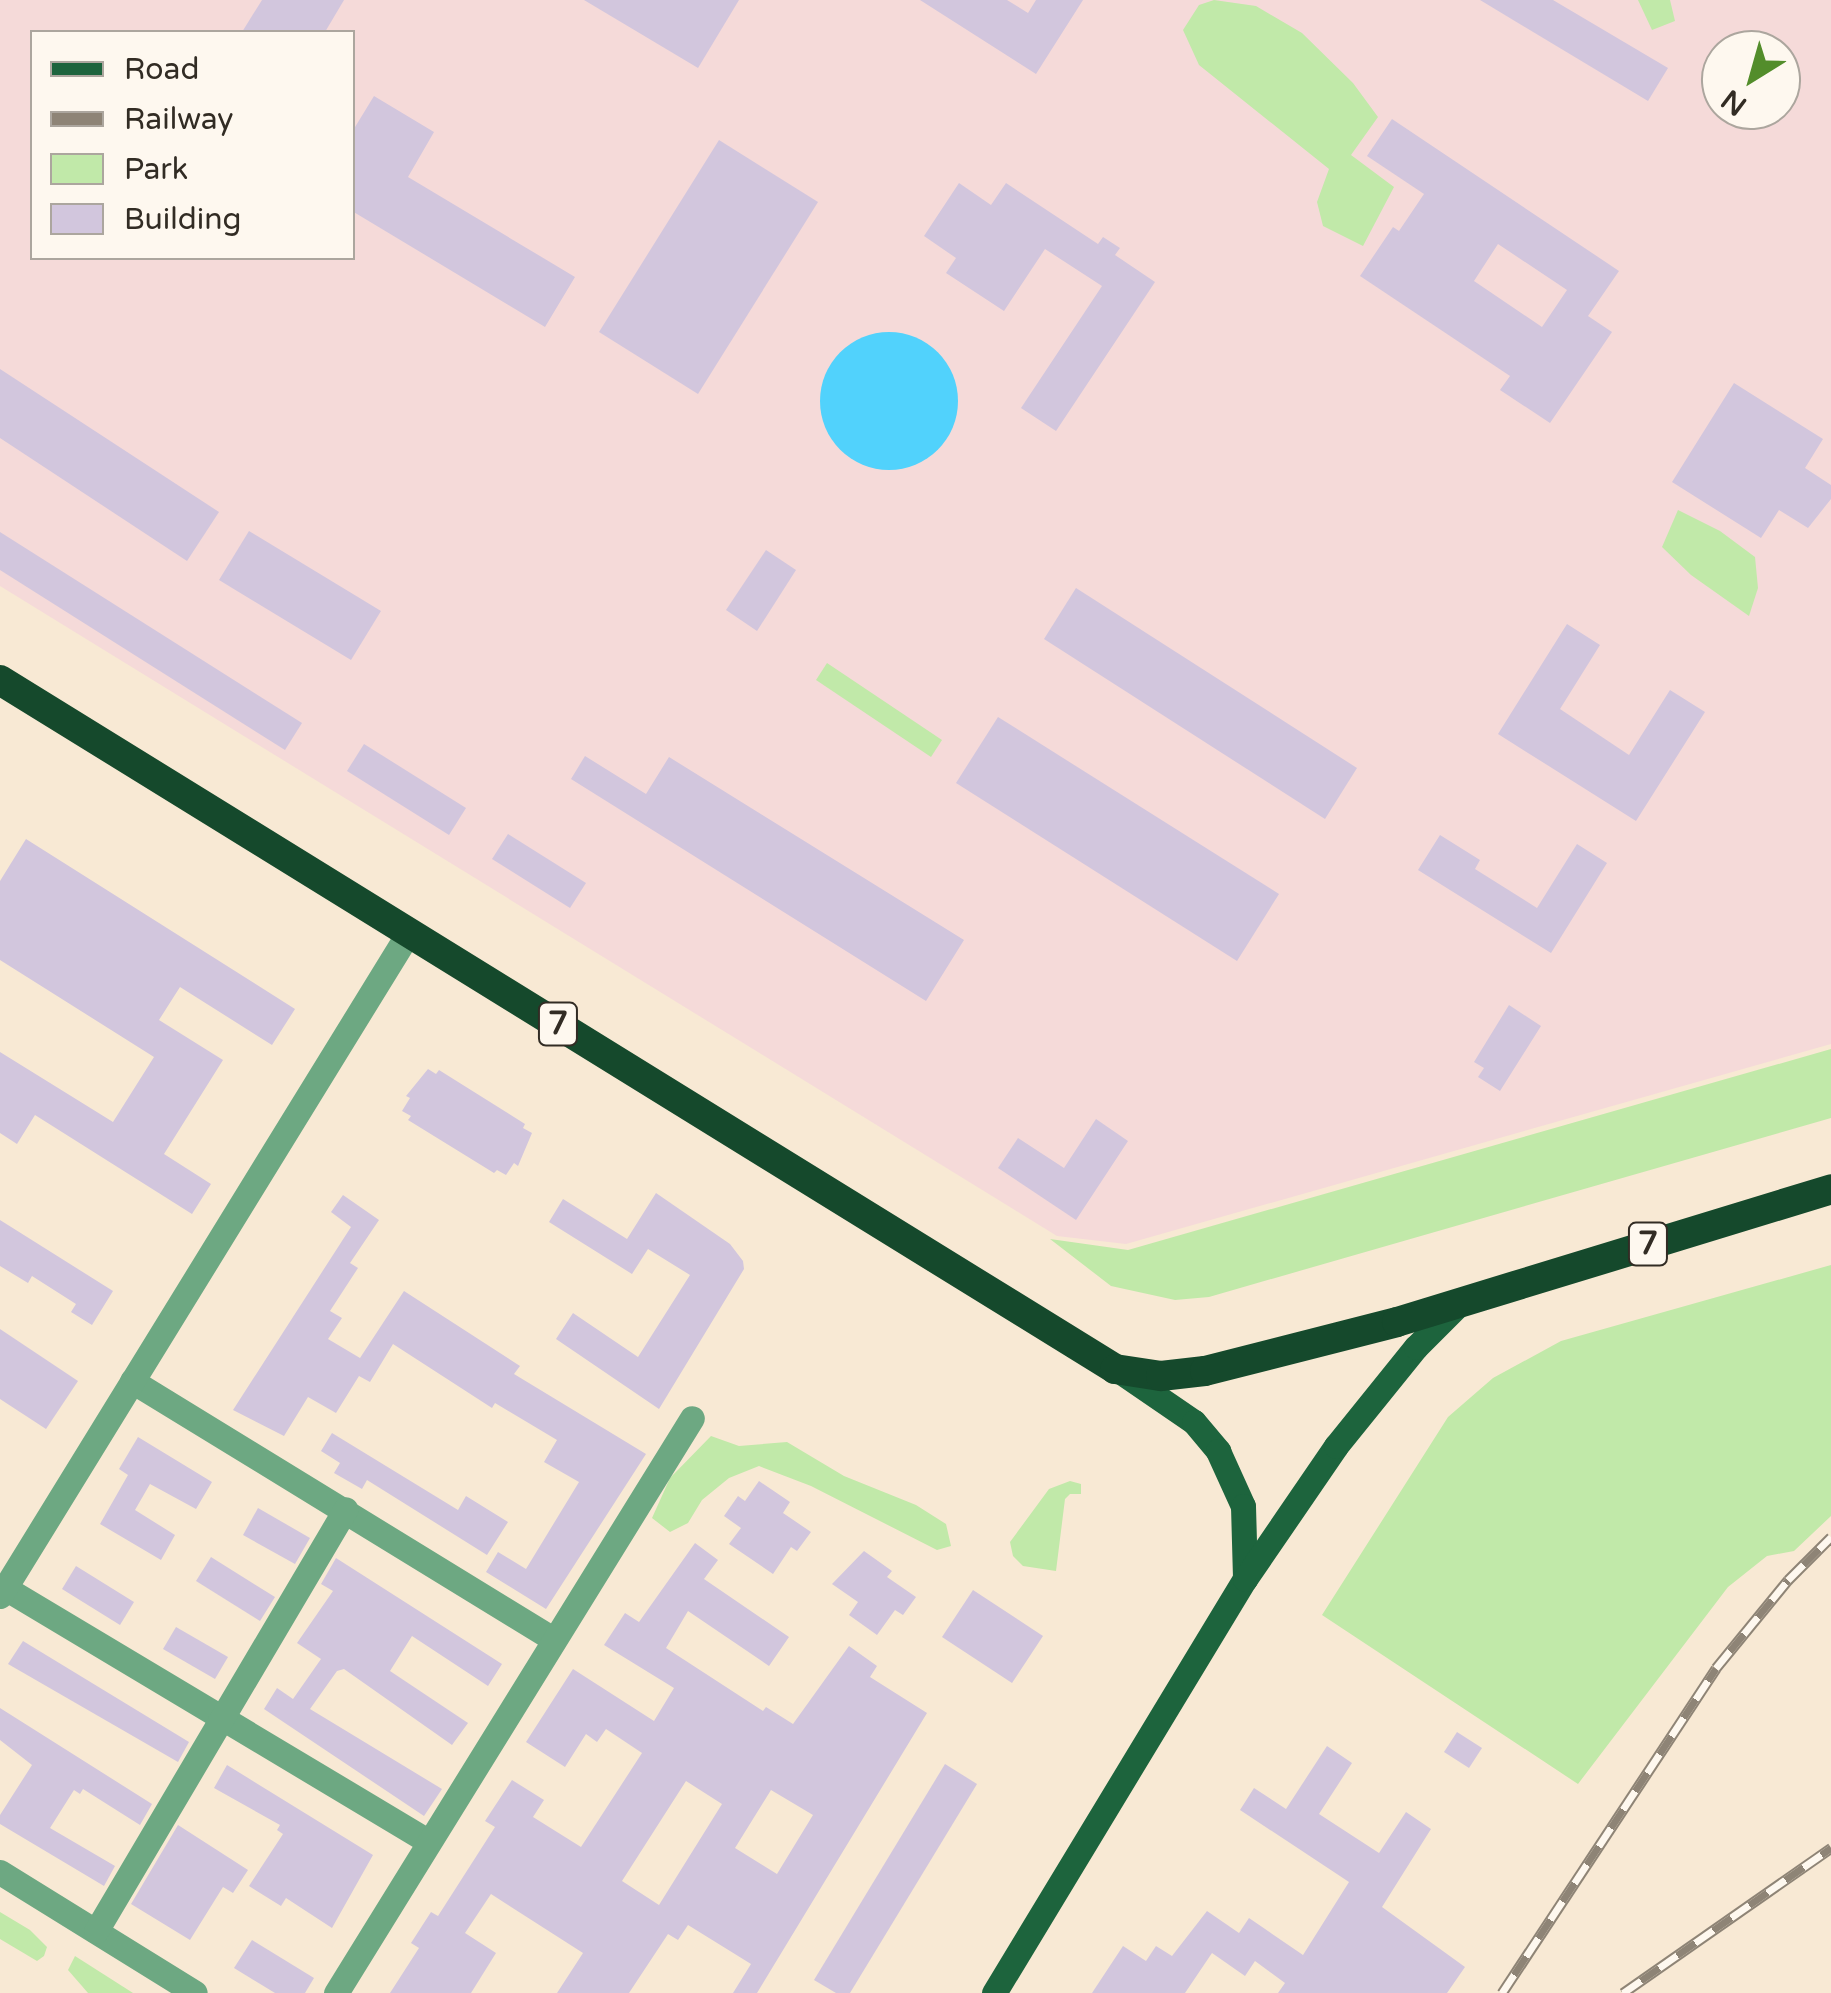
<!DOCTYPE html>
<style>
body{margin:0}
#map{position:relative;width:1831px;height:1993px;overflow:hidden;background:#f8e9d4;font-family:"Varela Round",sans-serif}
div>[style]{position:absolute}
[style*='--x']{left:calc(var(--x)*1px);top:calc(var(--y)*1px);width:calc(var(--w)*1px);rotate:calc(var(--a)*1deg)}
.industrial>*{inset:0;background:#f5dad9}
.green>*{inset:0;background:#c1e9a9}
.water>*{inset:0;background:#51d2fc}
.round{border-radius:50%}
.building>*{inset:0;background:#d2c6dd}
.minor>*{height:25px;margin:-12.5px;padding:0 12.5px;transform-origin:12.5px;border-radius:12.5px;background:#6da882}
.major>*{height:25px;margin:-12.5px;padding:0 12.5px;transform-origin:12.5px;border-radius:12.5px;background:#1d643d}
.highway>*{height:30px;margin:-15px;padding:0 15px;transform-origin:15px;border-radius:15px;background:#15492c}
.rail>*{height:11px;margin-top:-5.5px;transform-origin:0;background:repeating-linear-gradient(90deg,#fef8ef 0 22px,#8e8476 0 44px);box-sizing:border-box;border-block:2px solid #8e8476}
span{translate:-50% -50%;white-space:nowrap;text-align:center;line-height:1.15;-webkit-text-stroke:10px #fef8ef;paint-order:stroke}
.shield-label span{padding:2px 8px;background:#fef8ef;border:2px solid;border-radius:8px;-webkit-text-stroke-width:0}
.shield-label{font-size:32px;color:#322c24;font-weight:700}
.legend{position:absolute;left:30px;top:30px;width:325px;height:230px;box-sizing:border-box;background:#fef8ef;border:2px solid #aca69e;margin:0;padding:12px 18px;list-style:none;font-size:30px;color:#322c24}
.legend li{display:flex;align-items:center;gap:20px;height:50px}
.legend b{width:50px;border:2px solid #aca69e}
.north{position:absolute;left:1701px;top:30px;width:100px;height:100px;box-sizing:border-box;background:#fef8ef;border:2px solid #aca69e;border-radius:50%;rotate:217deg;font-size:28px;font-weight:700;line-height:40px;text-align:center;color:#322c24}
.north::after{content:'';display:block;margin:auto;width:35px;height:45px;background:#538d2b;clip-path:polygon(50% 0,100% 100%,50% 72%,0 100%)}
</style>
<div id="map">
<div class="industrial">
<div style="clip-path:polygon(evenodd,0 0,1831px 0,1831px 1044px,1126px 1244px,1057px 1236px,0 586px,0 0,32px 32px,352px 32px,352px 258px,32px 258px,32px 32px,0 0,1721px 50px,1781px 50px,1781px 110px,1721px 110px,1721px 50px)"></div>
</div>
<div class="green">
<div style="clip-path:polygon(1214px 0,1256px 6px,1302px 33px,1353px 83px,1378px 117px,1351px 155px,1394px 187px,1363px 246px,1323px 226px,1317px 202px,1329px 169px,1199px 65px,1183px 30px,1199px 5px)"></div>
<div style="clip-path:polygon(1638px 0,1670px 0,1675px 21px,1652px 30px)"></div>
<div style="clip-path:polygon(1678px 510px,1720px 531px,1755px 557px,1758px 588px,1749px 616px,1691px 575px,1662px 547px)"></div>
<div style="clip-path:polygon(827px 663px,942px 740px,931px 757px,816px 680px)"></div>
<div style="clip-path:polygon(1831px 1049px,1831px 1118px,1209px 1297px,1175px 1300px,1111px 1286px,1050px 1239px,1128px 1250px)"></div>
<div style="clip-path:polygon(1831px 1265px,1831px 1516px,1794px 1551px,1767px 1556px,1728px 1587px,1578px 1784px,1322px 1615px,1448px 1417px,1493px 1378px,1561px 1341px)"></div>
<div style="clip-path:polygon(711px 1436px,739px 1446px,787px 1442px,844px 1476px,916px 1505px,946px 1524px,951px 1546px,937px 1550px,811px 1486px,759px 1466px,729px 1478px,702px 1500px,688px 1523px,670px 1532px,652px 1518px,670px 1478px)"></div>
<div style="clip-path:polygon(1070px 1481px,1081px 1484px,1081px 1494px,1070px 1494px,1065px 1499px,1056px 1571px,1023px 1566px,1013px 1556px,1010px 1542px,1049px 1489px)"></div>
<div style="clip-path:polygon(0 1912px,30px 1930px,47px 1947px,44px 1956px,37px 1961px,0 1939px)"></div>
<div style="clip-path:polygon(75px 1956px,133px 1993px,88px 1993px,68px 1970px)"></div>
</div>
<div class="water">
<div class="round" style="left:820px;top:332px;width:138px;height:138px"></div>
</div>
<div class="building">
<div style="clip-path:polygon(262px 0,344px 0,325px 32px,242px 32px)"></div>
<div style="clip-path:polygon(584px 0,739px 0,698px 68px)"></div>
<div style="clip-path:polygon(920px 0,1007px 0,1028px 13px,1036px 0,1083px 0,1036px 74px)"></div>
<div style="clip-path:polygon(1480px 0,1553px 0,1668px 68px,1648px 101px)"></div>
<div style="clip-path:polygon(374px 96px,434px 132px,408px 177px,575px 277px,545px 327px,352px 211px,352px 132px)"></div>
<div style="clip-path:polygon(evenodd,1392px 119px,1619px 271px,1588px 316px,1612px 332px,1550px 423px,1500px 390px,1510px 376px,1360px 276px,1393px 227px,1399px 231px,1424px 194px,1367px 156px,1392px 119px,1498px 244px,1567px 290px,1542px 327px,1474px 281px,1498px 244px)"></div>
<div style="clip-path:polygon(719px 140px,818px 202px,698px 394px,599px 332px)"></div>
<div style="clip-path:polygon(959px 183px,991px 205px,1006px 183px,1098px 244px,1103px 237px,1120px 248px,1115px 255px,1155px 282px,1056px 431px,1021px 408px,1102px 286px,1045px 249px,1004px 311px,946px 273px,956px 258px,924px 236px)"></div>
<div style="clip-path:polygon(0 369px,219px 512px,187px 561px,0 438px)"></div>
<div style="clip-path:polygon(1734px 383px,1823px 439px,1805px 468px,1831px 485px,1831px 499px,1808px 528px,1779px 510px,1761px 538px,1672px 482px)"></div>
<div style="clip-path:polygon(249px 531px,381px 611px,351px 660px,219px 580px)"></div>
<div style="clip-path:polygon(0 532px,302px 723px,285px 750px,0 570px)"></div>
<div style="clip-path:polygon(766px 550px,796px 570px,757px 631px,726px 610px)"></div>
<div style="clip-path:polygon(1076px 588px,1357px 768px,1325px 819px,1044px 639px)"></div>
<div style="clip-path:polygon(1567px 624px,1600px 645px,1560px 709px,1629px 755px,1670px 690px,1705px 712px,1636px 821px,1498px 734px)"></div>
<div style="clip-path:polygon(998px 717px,1279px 894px,1237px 961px,956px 783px)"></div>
<div style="clip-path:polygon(364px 744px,466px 808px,449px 835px,347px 771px)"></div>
<div style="clip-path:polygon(585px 756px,646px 794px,669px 757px,964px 940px,926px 1001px,571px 779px)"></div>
<div style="clip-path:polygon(508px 834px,586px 883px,570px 908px,492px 859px)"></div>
<div style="clip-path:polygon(1440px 835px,1480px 860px,1475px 869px,1537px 908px,1577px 844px,1607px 863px,1551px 953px,1418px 870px)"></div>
<div style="clip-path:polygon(26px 839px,295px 1009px,272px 1045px,180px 987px,159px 1020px,223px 1060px,164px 1154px,211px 1184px,192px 1214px,35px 1115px,17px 1144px,0 1133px,0 1052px,113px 1122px,154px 1057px,0 960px,0 881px)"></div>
<div style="clip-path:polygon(1509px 1005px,1541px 1026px,1500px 1091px,1478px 1077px,1484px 1068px,1474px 1062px)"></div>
<div style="clip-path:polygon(428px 1069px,436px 1074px,439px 1070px,525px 1124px,523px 1128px,532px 1133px,518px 1166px,514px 1163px,506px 1175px,497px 1170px,494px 1173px,408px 1120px,411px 1116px,402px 1111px,410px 1098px,406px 1096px)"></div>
<div style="clip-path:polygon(1096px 1119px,1128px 1141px,1076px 1220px,998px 1168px,1018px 1138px,1064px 1168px)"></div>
<div style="clip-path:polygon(656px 1193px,730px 1244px,743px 1261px,744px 1269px,659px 1409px,556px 1339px,573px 1313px,638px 1357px,690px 1275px,648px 1249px,632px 1274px,549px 1222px,563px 1199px,627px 1239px)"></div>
<div style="clip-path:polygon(343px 1195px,379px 1220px,350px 1263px,358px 1268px,330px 1311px,342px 1318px,328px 1339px,360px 1358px,404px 1291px,520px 1366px,514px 1374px,646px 1454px,546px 1609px,486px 1572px,498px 1552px,526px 1569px,579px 1482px,544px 1462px,557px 1440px,495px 1403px,492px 1408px,393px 1344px,370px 1382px,359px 1376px,336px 1413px,308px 1397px,284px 1436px,233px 1410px,351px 1227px,331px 1212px)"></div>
<div style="clip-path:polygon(0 1220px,113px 1291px,92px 1325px,71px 1312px,76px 1304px,32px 1276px,28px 1283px,0 1266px)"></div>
<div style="clip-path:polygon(0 1329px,78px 1381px,46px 1429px,0 1399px)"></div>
<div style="clip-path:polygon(332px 1433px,458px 1510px,466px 1496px,508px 1522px,487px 1555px,367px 1480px,362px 1489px,334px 1473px,340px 1463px,321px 1451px)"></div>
<div style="clip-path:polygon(138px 1437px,212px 1482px,196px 1509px,150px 1484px,135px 1510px,175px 1535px,161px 1560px,100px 1524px,128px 1475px,119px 1469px)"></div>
<div style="clip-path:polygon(759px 1481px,790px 1502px,783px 1513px,811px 1532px,797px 1551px,791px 1547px,773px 1574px,729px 1544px,741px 1528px,724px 1516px,738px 1496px,745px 1501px)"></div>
<div style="clip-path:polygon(258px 1508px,310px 1538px,295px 1564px,243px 1535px)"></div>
<div style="clip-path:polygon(evenodd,695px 1543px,718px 1560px,704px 1579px,789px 1637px,769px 1666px,688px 1611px,666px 1648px,763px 1711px,766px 1707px,793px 1724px,849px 1646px,877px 1666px,870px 1677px,927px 1713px,757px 1993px,733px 1993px,751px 1964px,688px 1925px,678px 1940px,668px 1934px,629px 1993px,557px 1993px,583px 1953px,491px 1894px,465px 1933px,496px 1953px,471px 1993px,390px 1993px,419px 1948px,411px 1943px,431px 1912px,438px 1916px,495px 1827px,485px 1821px,512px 1780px,544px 1800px,533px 1817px,581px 1847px,642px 1753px,606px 1729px,597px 1742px,586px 1734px,565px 1767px,526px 1742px,573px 1669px,654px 1721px,674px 1688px,604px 1645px,625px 1613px,639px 1622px,695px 1543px,686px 1781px,722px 1804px,659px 1905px,622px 1881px,686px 1781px,695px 1543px,771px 1790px,813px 1815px,777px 1874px,735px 1848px,771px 1790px)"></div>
<div style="clip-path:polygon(864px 1551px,892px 1571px,887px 1577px,916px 1597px,903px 1615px,895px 1610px,877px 1635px,849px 1615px,858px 1602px,832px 1584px)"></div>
<div style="clip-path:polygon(211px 1557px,275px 1597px,260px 1621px,196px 1581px)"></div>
<div style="clip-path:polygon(336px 1558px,502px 1664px,488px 1686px,412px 1636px,390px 1671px,468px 1723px,452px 1745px,344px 1669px,337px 1671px,310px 1709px,442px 1789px,424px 1816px,264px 1709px,277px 1688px,293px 1699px,321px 1659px,297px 1643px,333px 1591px,321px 1584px)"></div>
<div style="clip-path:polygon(76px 1566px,134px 1602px,120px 1625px,62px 1589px)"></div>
<div style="clip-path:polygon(973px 1590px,1043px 1636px,1012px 1683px,942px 1637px)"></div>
<div style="clip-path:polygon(176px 1627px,228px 1657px,215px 1679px,163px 1649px)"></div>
<div style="clip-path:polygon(23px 1641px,189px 1742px,178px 1762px,8px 1664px)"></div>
<div style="clip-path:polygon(0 1708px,152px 1804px,140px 1825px,83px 1789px,80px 1794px,74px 1790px,50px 1828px,115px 1866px,104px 1886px,0 1824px,0 1815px,32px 1765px,0 1740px)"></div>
<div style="clip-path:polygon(1457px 1732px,1482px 1748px,1469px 1768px,1444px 1752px)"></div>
<div style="clip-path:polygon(1327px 1746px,1352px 1763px,1319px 1814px,1379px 1853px,1406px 1812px,1431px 1829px,1382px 1907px,1465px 1967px,1447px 1993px,1278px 1993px,1285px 1983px,1255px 1961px,1245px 1976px,1212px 1953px,1185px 1993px,1092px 1993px,1123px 1946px,1146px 1961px,1156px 1946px,1172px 1956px,1207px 1911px,1239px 1933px,1249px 1918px,1303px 1955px,1349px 1882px,1240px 1810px,1254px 1788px,1286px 1809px)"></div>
<div style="clip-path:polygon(945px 1764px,977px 1784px,850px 1993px,836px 1993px,814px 1980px)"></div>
<div style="clip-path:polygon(227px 1765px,373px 1855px,332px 1928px,286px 1898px,281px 1906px,249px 1886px,283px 1834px,277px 1830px,280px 1825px,214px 1788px)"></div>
<div style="clip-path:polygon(178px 1825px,248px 1870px,233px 1893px,223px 1887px,190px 1940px,131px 1904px)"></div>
<div style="clip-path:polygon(252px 1940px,314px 1978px,305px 1993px,275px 1993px,234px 1968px)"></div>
</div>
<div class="minor">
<div style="--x:132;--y:1381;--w:495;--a:31.5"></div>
<div style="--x:5;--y:1588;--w:494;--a:30.9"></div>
<div style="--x:0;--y:1596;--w:780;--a:-58.37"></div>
<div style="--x:0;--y:1872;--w:229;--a:31.8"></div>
<div style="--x:96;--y:1931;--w:490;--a:-59.4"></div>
<div style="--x:336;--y:1993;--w:676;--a:-58.24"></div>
</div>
<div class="major">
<div style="--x:1121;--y:1372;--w:88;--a:34.4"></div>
<div style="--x:1194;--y:1422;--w:38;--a:50"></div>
<div style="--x:1218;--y:1451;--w:60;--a:65.6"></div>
<div style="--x:1243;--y:1506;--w:73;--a:88.4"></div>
<div style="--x:994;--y:1993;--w:484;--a:-58.8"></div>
<div style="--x:1245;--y:1579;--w:161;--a:-55.6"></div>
<div style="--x:1336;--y:1446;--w:127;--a:-51.1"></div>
<div style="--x:1416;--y:1347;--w:64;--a:-45"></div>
</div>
<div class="highway">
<div style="--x:0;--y:680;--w:1311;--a:31.71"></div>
<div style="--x:1115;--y:1369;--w:47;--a:8.7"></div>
<div style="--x:1161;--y:1376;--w:44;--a:-6.5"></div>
<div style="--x:1205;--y:1371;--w:198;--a:-14.3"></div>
<div style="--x:1397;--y:1322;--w:454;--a:-17"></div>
</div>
<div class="rail">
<div style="--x:1502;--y:1993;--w:389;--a:-56.6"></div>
<div style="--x:1716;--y:1668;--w:114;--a:-50.7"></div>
<div style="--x:1788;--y:1580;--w:61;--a:-45"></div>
<div style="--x:1623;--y:1993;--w:254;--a:-34.9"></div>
</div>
<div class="shield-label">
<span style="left:558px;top:1024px">7</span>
<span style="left:1648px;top:1244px">7</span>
</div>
<ul class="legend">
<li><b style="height:12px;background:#1d643d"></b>Road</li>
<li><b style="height:12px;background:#8e8476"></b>Railway</li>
<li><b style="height:28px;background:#c1e9a9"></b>Park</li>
<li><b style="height:28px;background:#d2c6dd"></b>Building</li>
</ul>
<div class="north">N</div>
</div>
